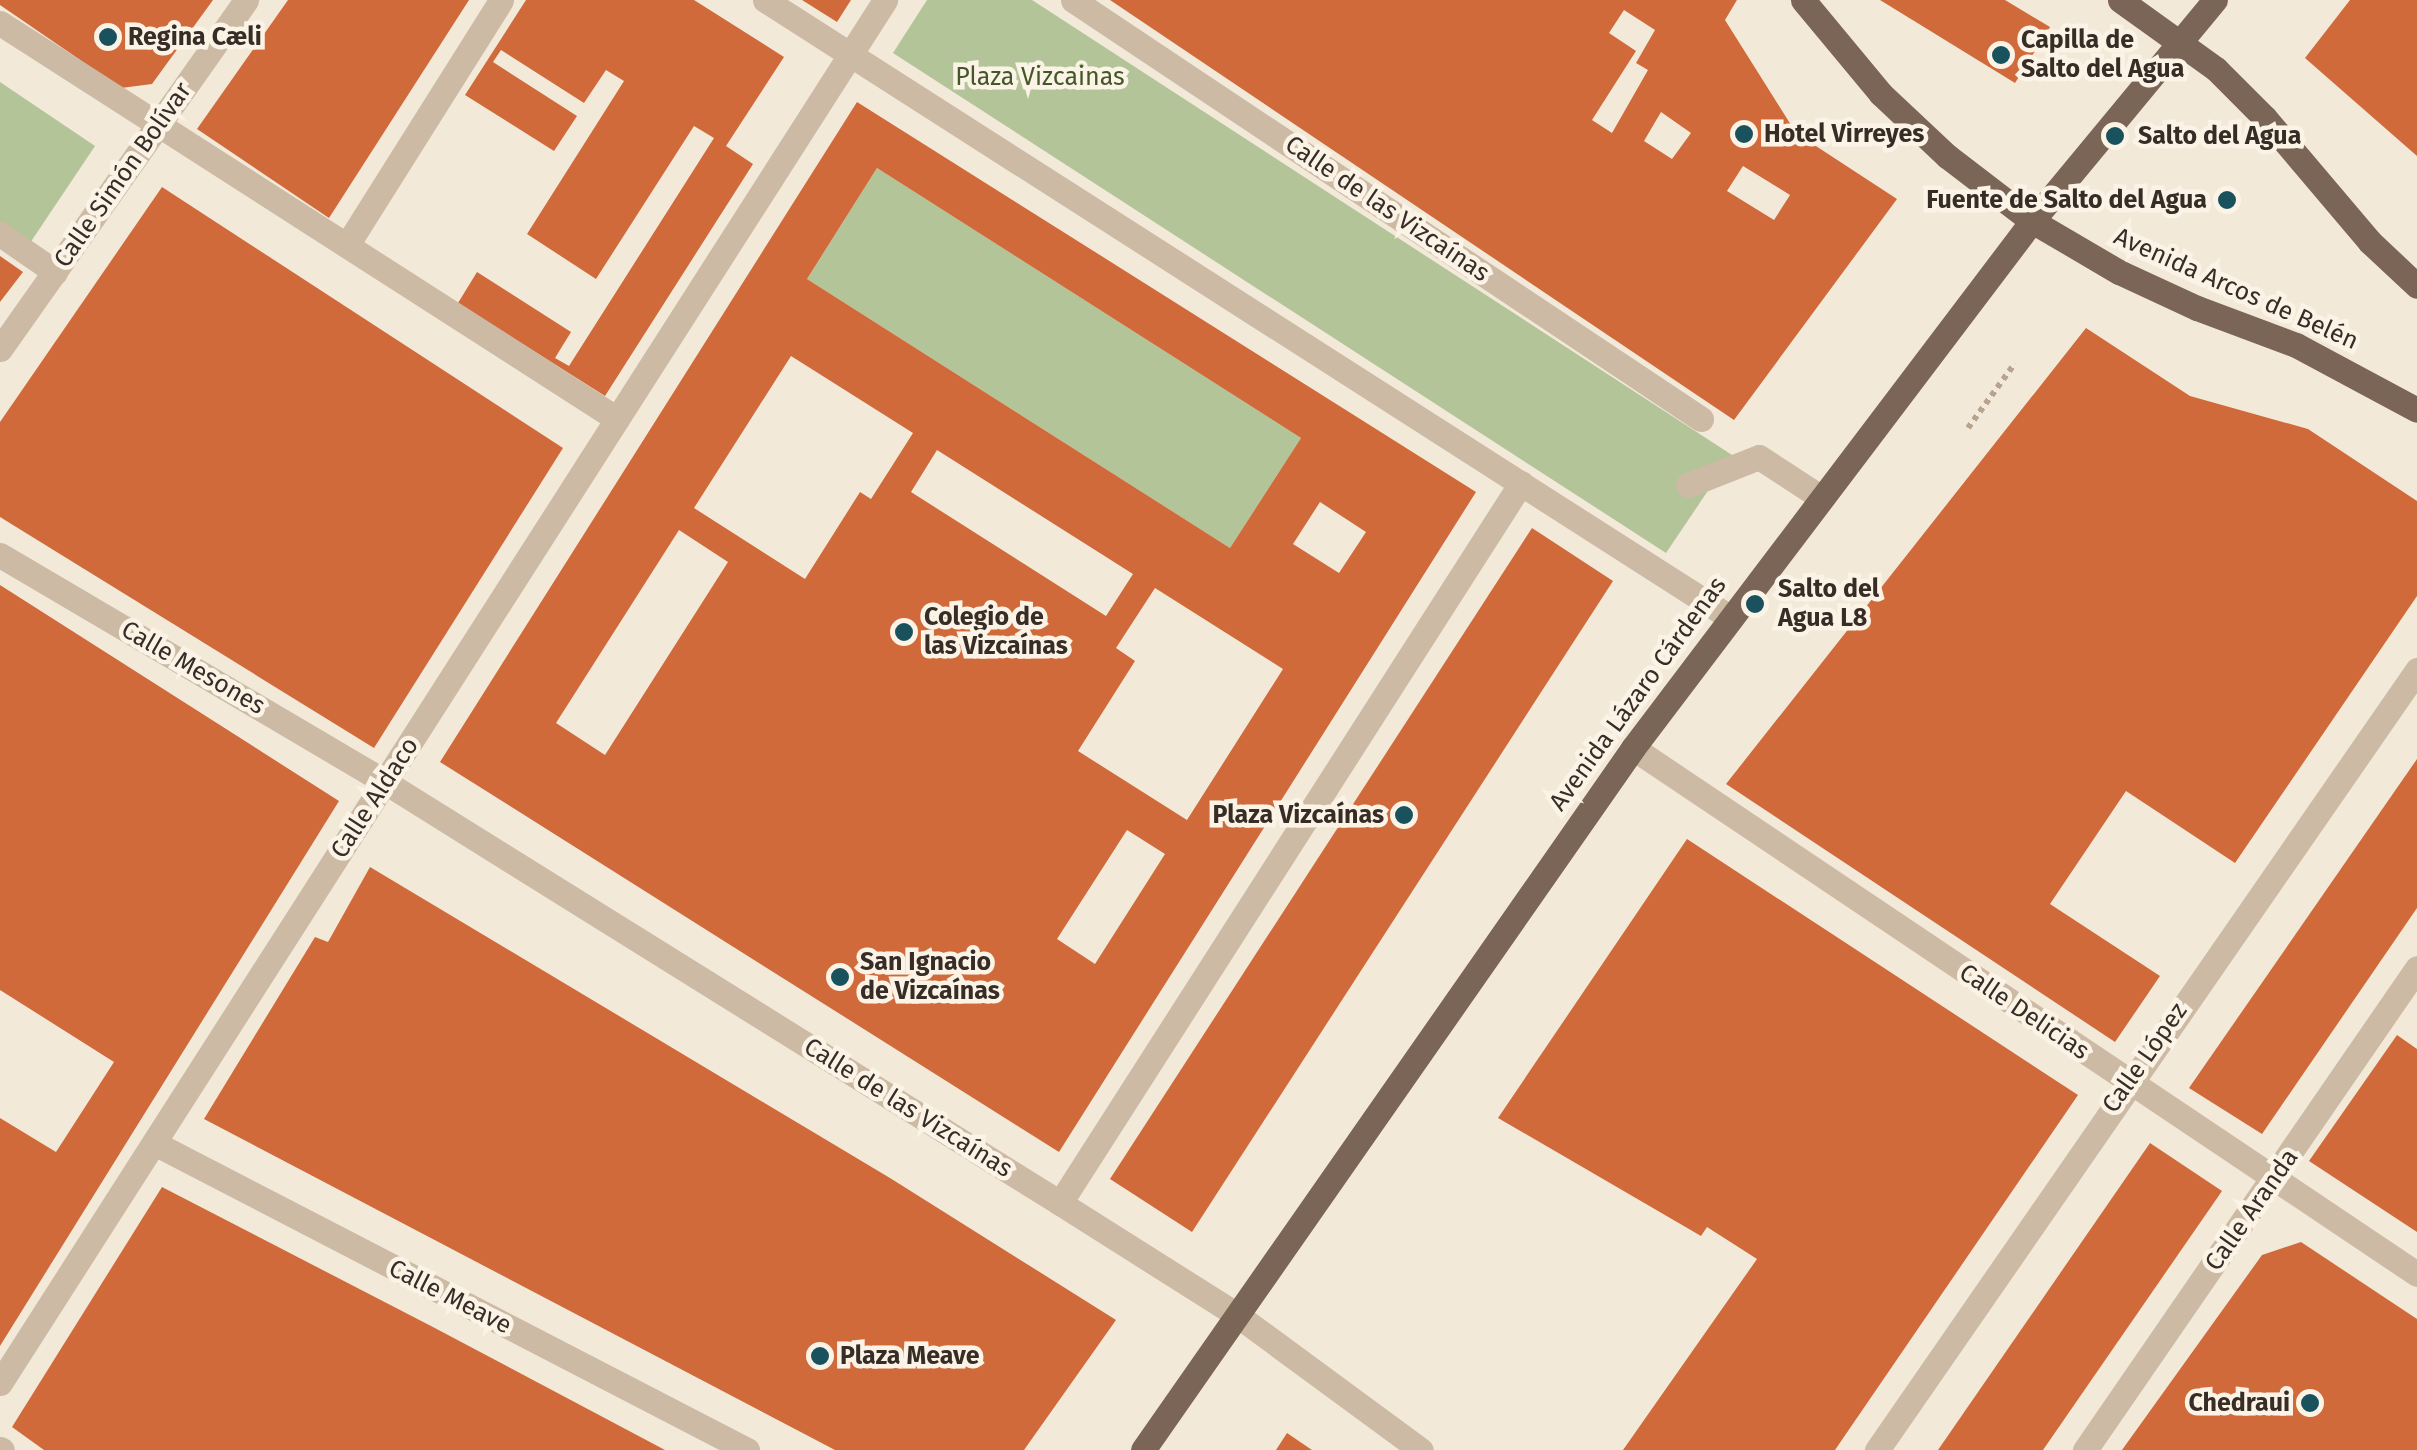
<!DOCTYPE html>
<meta charset="utf-8">
<style>
body{margin:0}
#map{position:relative;width:2417px;height:1450px;overflow:hidden;background:#f3e9d9;font-family:"Fira Sans",sans-serif}
div>[style]{position:absolute}
[style*='--x']{left:calc(var(--x)*1px);top:calc(var(--y)*1px);width:calc(var(--w)*1px);rotate:calc(var(--a)*1deg)}
.green>*{inset:0;background:#b2c498}
.building>*{inset:0;background:#d06a3b}
.path>*{height:6px;margin-top:-3px;transform-origin:0;background:repeating-linear-gradient(90deg,#b8a38e 0 5px,transparent 0 10px)}
.minor>*{height:25px;margin:-12.5px;padding:0 12.5px;transform-origin:12.5px;border-radius:12.5px;background:#ccbaa4}
.major>*{height:25px;margin:-12.5px;padding:0 12.5px;transform-origin:12.5px;border-radius:12.5px;background:#7a6556}
.dots>*{width:28px;height:28px;translate:-50% -50%;box-sizing:border-box;border:5px solid #fbf3e6;border-radius:50%}
span{translate:-50% -50%;white-space:nowrap;text-align:center;line-height:1.15;-webkit-text-stroke:9px #fbf3e6;paint-order:stroke}
.poi-label{font-size:25px;color:#372d26;font-weight:700}
.left{translate:0 -50%;text-align:left}
.right{translate:-100% -50%;text-align:right}
.park-label{font-size:25px;color:#435728}
.street-label{font-size:25px;color:#372d26}
</style>
<div id="map">
<div class="green">
<div style="clip-path:polygon(927px 0,1032px 0,1732px 455px,1666px 553px,893px 53px)"></div>
<div style="clip-path:polygon(0 82px,95px 146px,30px 243px,0 222px)"></div>
<div style="clip-path:polygon(877px 168px,1301px 438px,1230px 548px,807px 279px)"></div>
</div>
<div class="building">
<div style="clip-path:polygon(0 0,213px 0,152px 84px,121px 88px,0 5px)"></div>
<div style="clip-path:polygon(288px 0,469px 0,329px 218px,197px 129px)"></div>
<div style="clip-path:polygon(526px 0,694px 0,784px 57px,726px 146px,753px 164px,605px 396px,458px 303px,477px 272px,571px 332px,555px 358px,569px 366px,714px 138px,694px 126px,596px 279px,527px 234px,624px 81px,606px 70px,584px 103px,501px 50px,493px 62px,577px 116px,554px 151px,465px 95px)"></div>
<div style="clip-path:polygon(802px 0,851px 0,837px 22px)"></div>
<div style="clip-path:polygon(evenodd,1110px 0,1737px 0,1725px 20px,1796px 133px,1897px 199px,1734px 420px,1110px 0,1624px 10px,1655px 30px,1636px 63px,1648px 70px,1612px 133px,1592px 120px,1636px 51px,1609px 33px,1624px 10px,1110px 0,1661px 112px,1691px 133px,1672px 159px,1644px 141px,1661px 112px,1110px 0,1743px 166px,1790px 195px,1774px 220px,1727px 191px,1743px 166px)"></div>
<div style="clip-path:polygon(1880px 0,2005px 0,2050px 27px,2015px 83px)"></div>
<div style="clip-path:polygon(2350px 0,2417px 0,2417px 156px,2305px 58px)"></div>
<div style="clip-path:polygon(evenodd,857px 102px,1476px 492px,1059px 1152px,440px 762px,857px 102px,877px 168px,1301px 438px,1230px 548px,807px 279px,877px 168px,857px 102px,791px 356px,913px 433px,871px 499px,860px 492px,805px 579px,694px 508px,791px 356px,857px 102px,937px 450px,1133px 574px,1106px 616px,911px 492px,937px 450px,857px 102px,1320px 502px,1366px 532px,1339px 573px,1293px 544px,1320px 502px,857px 102px,679px 530px,728px 562px,605px 755px,556px 723px,679px 530px,857px 102px,1155px 588px,1283px 669px,1187px 820px,1078px 751px,1135px 661px,1116px 648px,1155px 588px,857px 102px,1127px 830px,1165px 854px,1095px 964px,1057px 939px,1127px 830px)"></div>
<div style="clip-path:polygon(162px 187px,563px 448px,374px 748px,0 517px,0 422px)"></div>
<div style="clip-path:polygon(0 256px,23px 272px,0 302px)"></div>
<div style="clip-path:polygon(2086px 328px,2190px 396px,2308px 429px,2417px 501px,2417px 596px,2235px 863px,2126px 791px,2050px 904px,2160px 976px,2115px 1042px,1726px 784px)"></div>
<div style="clip-path:polygon(1532px 528px,1613px 581px,1192px 1232px,1110px 1179px)"></div>
<div style="clip-path:polygon(0 585px,339px 801px,0 1346px,0 1118px,56px 1152px,114px 1062px,0 990px)"></div>
<div style="clip-path:polygon(2417px 759px,2417px 908px,2262px 1134px,2189px 1088px)"></div>
<div style="clip-path:polygon(1687px 839px,2078px 1095px,1835px 1450px,1623px 1450px,1757px 1259px,1707px 1227px,1701px 1236px,1498px 1118px)"></div>
<div style="clip-path:polygon(370px 867px,890px 1178px,1116px 1320px,1024px 1450px,835px 1450px,204px 1119px,315px 937px,328px 942px)"></div>
<div style="clip-path:polygon(2397px 1035px,2417px 1049px,2417px 1232px,2309px 1161px)"></div>
<div style="clip-path:polygon(2150px 1143px,2222px 1191px,2052px 1437px,2043px 1450px,1938px 1450px)"></div>
<div style="clip-path:polygon(162px 1187px,431px 1326px,665px 1450px,44px 1450px,12px 1427px)"></div>
<div style="clip-path:polygon(2301px 1242px,2417px 1319px,2417px 1450px,2122px 1450px,2262px 1255px)"></div>
<div style="clip-path:polygon(1287px 1433px,1312px 1450px,1276px 1450px)"></div>
</div>
<div class="path">
<div style="--x:1968;--y:428;--w:80;--a:-54.1"></div>
</div>
<div class="minor">
<div style="--x:765;--y:0;--w:1147;--a:32.61"></div>
<div style="--x:1073;--y:0;--w:755;--a:33.71"></div>
<div style="--x:0;--y:23;--w:733;--a:32.69"></div>
<div style="--x:0;--y:234;--w:67;--a:34.6"></div>
<div style="--x:347;--y:245;--w:289;--a:-57.8"></div>
<div style="--x:0;--y:349;--w:427;--a:-54.8"></div>
<div style="--x:1688;--y:485;--w:76;--a:-21.5"></div>
<div style="--x:1759;--y:457;--w:75;--a:33.1"></div>
<div style="--x:0;--y:555;--w:447;--a:30.5"></div>
<div style="--x:385;--y:782;--w:796;--a:31.95"></div>
<div style="--x:1060;--y:1203;--w:209;--a:32.3"></div>
<div style="--x:1237;--y:1315;--w:228;--a:36.3"></div>
<div style="--x:1633;--y:748;--w:944;--a:33.86"></div>
<div style="--x:154;--y:1143;--w:668;--a:27.37"></div>
<div style="--x:1060;--y:1203;--w:855;--a:-57.37"></div>
<div style="--x:0;--y:1383;--w:1642;--a:-57.38"></div>
<div style="--x:0;--y:1449;--w:2;--a:27"></div>
<div style="--x:1877;--y:1450;--w:949;--a:-55.3"></div>
<div style="--x:2085;--y:1450;--w:585;--a:-55.44"></div>
</div>
<div class="major">
<div style="--x:1803;--y:0;--w:122;--a:50.3"></div>
<div style="--x:1881;--y:94;--w:91;--a:43.2"></div>
<div style="--x:1947;--y:156;--w:107;--a:37.4"></div>
<div style="--x:2032;--y:221;--w:101;--a:30.4"></div>
<div style="--x:2119;--y:272;--w:86;--a:24.8"></div>
<div style="--x:2197;--y:308;--w:106;--a:20.5"></div>
<div style="--x:2296;--y:345;--w:137;--a:28.2"></div>
<div style="--x:2120;--y:0;--w:118;--a:35.7"></div>
<div style="--x:2216;--y:69;--w:69;--a:45"></div>
<div style="--x:2265;--y:118;--w:162;--a:49.7"></div>
<div style="--x:2370;--y:242;--w:64;--a:43.1"></div>
<div style="--x:1143;--y:1450;--w:856;--a:-55.08"></div>
<div style="--x:1633;--y:748;--w:661;--a:-52.87"></div>
<div style="--x:2032;--y:221;--w:287;--a:-50.4"></div>
</div>
<div class="dots">
<div style="left:108px;top:37px;background:#19525c"></div>
<div style="left:2001px;top:55px;background:#19525c"></div>
<div style="left:1744px;top:134px;background:#19525c"></div>
<div style="left:2115px;top:136px;background:#19525c"></div>
<div style="left:2227px;top:200px;background:#19525c"></div>
<div style="left:1755px;top:604px;background:#19525c"></div>
<div style="left:904px;top:632px;background:#19525c"></div>
<div style="left:1404px;top:815px;background:#19525c"></div>
<div style="left:840px;top:977px;background:#19525c"></div>
<div style="left:820px;top:1356px;background:#19525c"></div>
<div style="left:2310px;top:1403px;background:#19525c"></div>
</div>
<div class="poi-label">
<span class="left" style="left:128px;top:37px">Regina Cæli</span>
<span class="left" style="left:2021px;top:55px">Capilla de<br>Salto del Agua</span>
<span class="left" style="left:1764px;top:134px">Hotel Virreyes</span>
<span class="left" style="left:2138px;top:136px">Salto del Agua</span>
<span class="right" style="left:2207px;top:200px">Fuente de Salto del Agua</span>
<span class="left" style="left:1778px;top:604px">Salto del<br>Agua L8</span>
<span class="left" style="left:924px;top:632px">Colegio de<br>las Vizcaínas</span>
<span class="right" style="left:1384px;top:815px">Plaza Vizcaínas</span>
<span class="left" style="left:860px;top:977px">San Ignacio<br>de Vizcaínas</span>
<span class="left" style="left:840px;top:1356px">Plaza Meave</span>
<span class="right" style="left:2290px;top:1403px">Chedraui</span>
</div>
<div class="park-label">
<span style="left:1040px;top:77px">Plaza Vizcainas</span>
</div>
<div class="street-label">
<span style="left:123px;top:175px;rotate:-55deg">Calle Simón Bolívar</span>
<span style="left:1387px;top:209px;rotate:34deg">Calle de las Vizcaínas</span>
<span style="left:2236px;top:289px;rotate:24deg">Avenida Arcos de Belén</span>
<span style="left:193px;top:668px;rotate:30deg">Calle Mesones</span>
<span style="left:1638px;top:694px;rotate:-54deg">Avenida Lázaro Cárdenas</span>
<span style="left:375px;top:798px;rotate:-57deg">Calle Aldaco</span>
<span style="left:2024px;top:1012px;rotate:34deg">Calle Delicias</span>
<span style="left:2145px;top:1058px;rotate:-55deg">Calle López</span>
<span style="left:908px;top:1108px;rotate:32deg">Calle de las Vizcaínas</span>
<span style="left:2252px;top:1210px;rotate:-55deg">Calle Aranda</span>
<span style="left:450px;top:1297px;rotate:27deg">Calle Meave</span>
</div>
</div>
